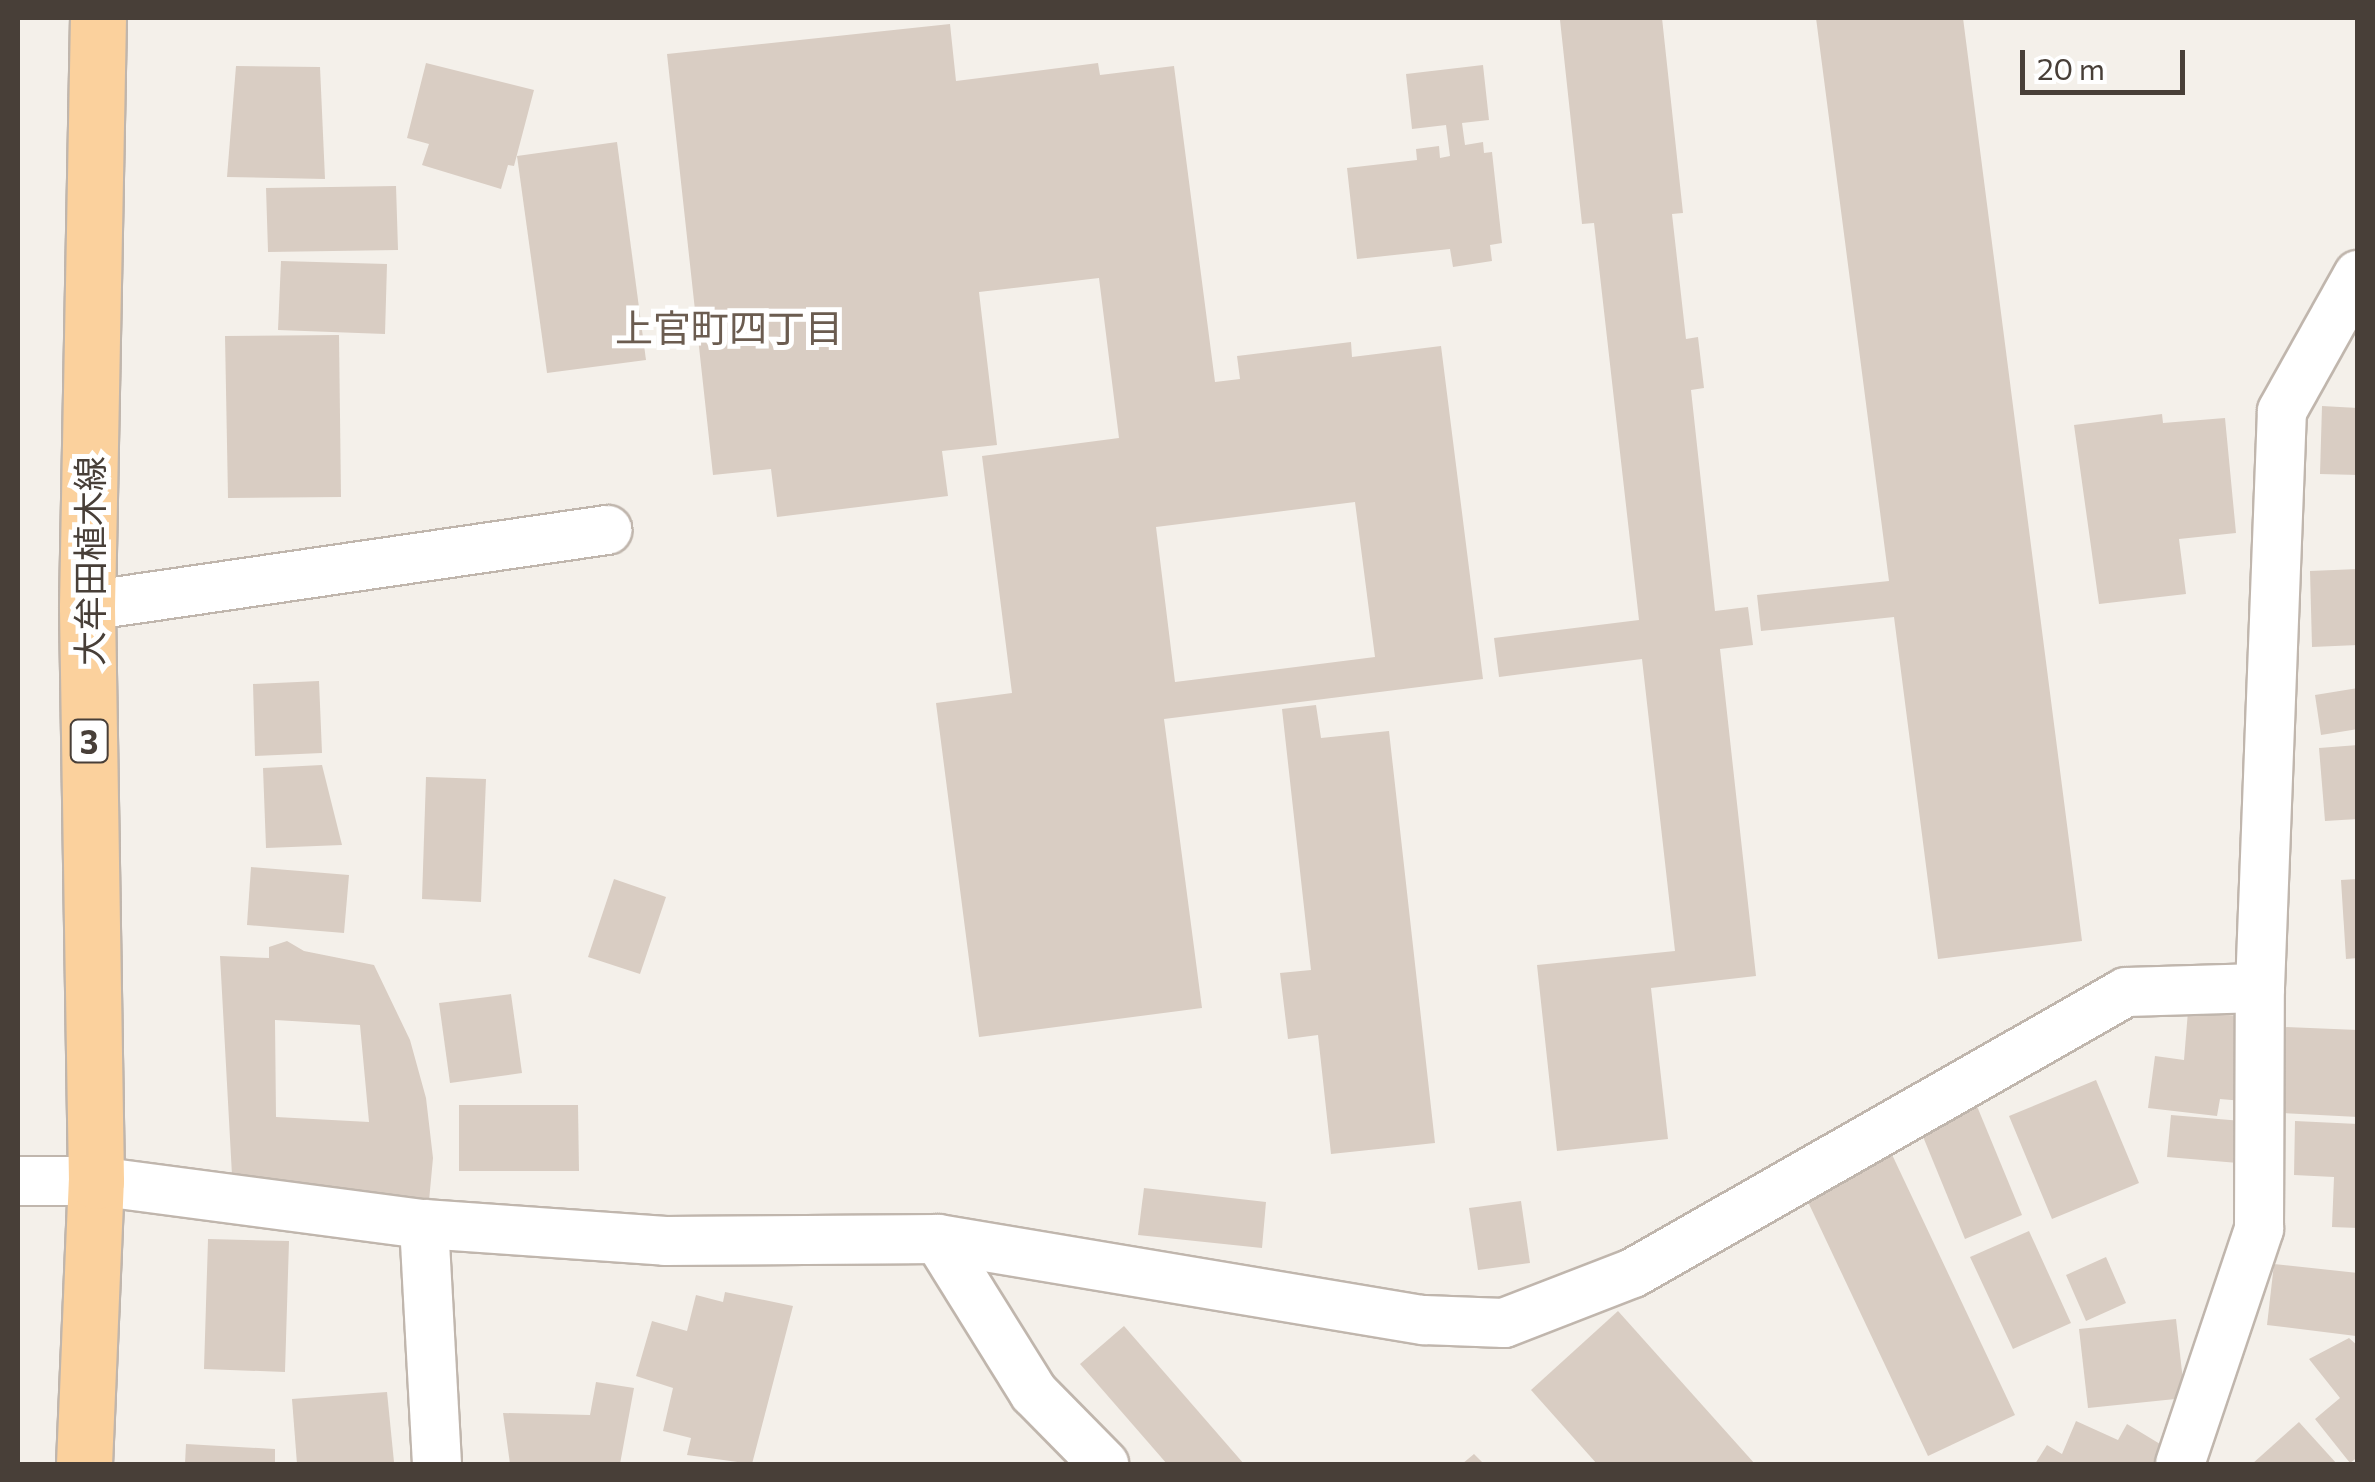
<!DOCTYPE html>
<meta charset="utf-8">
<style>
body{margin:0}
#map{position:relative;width:2375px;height:1482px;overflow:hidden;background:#f4f0ea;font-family:Commissioner,"Noto Sans JP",sans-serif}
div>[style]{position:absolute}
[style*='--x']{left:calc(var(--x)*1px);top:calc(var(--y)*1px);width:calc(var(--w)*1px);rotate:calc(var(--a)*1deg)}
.building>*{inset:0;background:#d9cdc3}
.roads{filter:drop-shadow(2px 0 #c0b6ad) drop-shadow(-2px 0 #c0b6ad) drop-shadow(0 2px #c0b6ad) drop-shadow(0 -2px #c0b6ad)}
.street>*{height:48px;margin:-24px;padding:0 24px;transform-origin:24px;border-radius:24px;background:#fff}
.primary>*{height:55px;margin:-27.5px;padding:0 27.5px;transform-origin:27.5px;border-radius:27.5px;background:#fbd19d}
span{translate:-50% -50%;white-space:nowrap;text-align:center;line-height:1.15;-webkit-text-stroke:10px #fff;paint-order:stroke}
.shield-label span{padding:2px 8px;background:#fff;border:2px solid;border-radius:8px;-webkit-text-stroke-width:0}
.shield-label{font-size:32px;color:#483f38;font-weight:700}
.street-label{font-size:35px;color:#483f38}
.neighbourhood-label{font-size:38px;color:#6b5c50}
.frame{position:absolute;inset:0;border:20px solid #483f38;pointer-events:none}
.scale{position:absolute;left:2020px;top:50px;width:165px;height:45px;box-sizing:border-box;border:5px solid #483f38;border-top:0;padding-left:12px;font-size:30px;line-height:35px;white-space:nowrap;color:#483f38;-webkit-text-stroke:8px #fff;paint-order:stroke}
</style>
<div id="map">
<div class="building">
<div style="clip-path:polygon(1583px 18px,1662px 18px,1683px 213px,1672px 214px,1686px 339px,1698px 337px,1704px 388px,1691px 390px,1715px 611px,1748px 607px,1753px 645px,1720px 649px,1756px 976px,1651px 988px,1668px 1139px,1557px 1151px,1537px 965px,1675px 951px,1642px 659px,1499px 677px,1494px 638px,1639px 620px,1594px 223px,1582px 224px,1560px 20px)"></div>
<div style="clip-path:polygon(1816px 18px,1963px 18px,2082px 941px,1938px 959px,1894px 617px,1761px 631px,1757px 595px,1889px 581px)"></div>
<div style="clip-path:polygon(evenodd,950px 24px,956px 81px,1098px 63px,1100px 75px,1174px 66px,1215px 382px,1240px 379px,1237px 356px,1351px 342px,1352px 357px,1441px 346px,1483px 679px,1164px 719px,1202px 1008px,979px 1037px,936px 703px,1012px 693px,982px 456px,1119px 438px,1099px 278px,979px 292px,997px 445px,942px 451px,948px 496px,777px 517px,771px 469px,713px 475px,667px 54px,950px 24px,1355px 502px,1375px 657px,1175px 682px,1156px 527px,1355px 502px)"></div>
<div style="clip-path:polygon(426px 63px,534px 90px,514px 166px,508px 165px,501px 189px,422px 165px,429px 144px,407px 138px)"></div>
<div style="clip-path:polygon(1483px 65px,1489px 120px,1462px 123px,1465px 145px,1483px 142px,1484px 153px,1492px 152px,1502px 243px,1490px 245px,1492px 261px,1453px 267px,1450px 249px,1357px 259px,1347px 168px,1417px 160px,1416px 149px,1439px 146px,1440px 158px,1450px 156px,1446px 125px,1412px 129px,1406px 74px)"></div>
<div style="clip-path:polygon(236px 66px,320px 67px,325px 179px,227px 177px)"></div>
<div style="clip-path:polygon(617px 142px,646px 360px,547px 373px,517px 156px)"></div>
<div style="clip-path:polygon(396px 186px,398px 250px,268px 252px,266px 188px)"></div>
<div style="clip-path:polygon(281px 261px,387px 264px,385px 334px,278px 330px)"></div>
<div style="clip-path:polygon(339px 335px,341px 497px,228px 498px,225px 336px)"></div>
<div style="clip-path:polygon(2322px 406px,2358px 408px,2358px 475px,2320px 474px)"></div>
<div style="clip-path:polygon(2162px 414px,2163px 423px,2225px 418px,2236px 533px,2179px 539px,2186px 594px,2099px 604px,2074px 425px)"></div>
<div style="clip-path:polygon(2358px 569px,2358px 645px,2312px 647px,2310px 571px)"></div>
<div style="clip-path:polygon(319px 681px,322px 753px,255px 756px,253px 684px)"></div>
<div style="clip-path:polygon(2358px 688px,2358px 729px,2321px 735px,2315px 695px)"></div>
<div style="clip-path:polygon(1316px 705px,1321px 738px,1389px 731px,1435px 1143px,1331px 1154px,1318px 1035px,1288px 1039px,1280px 973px,1311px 970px,1282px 709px)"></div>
<div style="clip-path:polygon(2358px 745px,2358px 819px,2325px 821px,2319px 748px)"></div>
<div style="clip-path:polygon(322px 765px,342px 845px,266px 848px,263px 768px)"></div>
<div style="clip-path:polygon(426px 777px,486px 779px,481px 902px,422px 899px)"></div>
<div style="clip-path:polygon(251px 867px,349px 875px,344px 933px,247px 925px)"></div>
<div style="clip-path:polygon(614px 879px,666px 897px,640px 974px,588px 957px)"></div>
<div style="clip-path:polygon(2358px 879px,2358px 958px,2346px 959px,2341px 880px)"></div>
<div style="clip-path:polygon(evenodd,287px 941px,304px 951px,374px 965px,410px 1040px,426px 1098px,433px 1158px,429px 1201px,232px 1175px,220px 956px,269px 958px,269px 947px,287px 941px,275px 1020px,360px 1025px,369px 1122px,276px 1117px,275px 1020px)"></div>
<div style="clip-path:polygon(511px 994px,522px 1073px,450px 1083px,439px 1003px)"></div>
<div style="clip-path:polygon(2188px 1011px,2249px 1017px,2243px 1101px,2220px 1099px,2217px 1116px,2148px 1108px,2155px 1056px,2184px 1060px)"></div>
<div style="clip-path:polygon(2284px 1027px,2358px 1030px,2358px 1117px,2281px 1113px)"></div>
<div style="clip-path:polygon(2096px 1080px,2139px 1183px,2052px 1219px,2009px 1116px)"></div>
<div style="clip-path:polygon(1974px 1099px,2022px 1215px,1965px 1239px,1917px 1122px)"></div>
<div style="clip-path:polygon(459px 1105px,578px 1105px,579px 1171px,459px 1171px)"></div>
<div style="clip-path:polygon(2171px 1115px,2242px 1121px,2238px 1163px,2167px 1157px)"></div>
<div style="clip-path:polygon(2295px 1121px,2358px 1124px,2358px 1228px,2332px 1227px,2334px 1177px,2294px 1175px)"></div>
<div style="clip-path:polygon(1887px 1144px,2015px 1415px,1928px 1456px,1800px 1185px)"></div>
<div style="clip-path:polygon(1144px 1188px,1266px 1202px,1262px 1248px,1138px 1235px)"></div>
<div style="clip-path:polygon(1521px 1201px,1530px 1263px,1478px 1270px,1469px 1208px)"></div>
<div style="clip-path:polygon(2029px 1231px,2071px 1323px,2013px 1349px,1970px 1257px)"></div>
<div style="clip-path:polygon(208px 1239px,289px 1241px,285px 1372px,204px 1369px)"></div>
<div style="clip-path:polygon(2106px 1257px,2126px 1303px,2086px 1321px,2066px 1275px)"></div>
<div style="clip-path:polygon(2274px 1264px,2358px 1273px,2356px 1336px,2267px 1325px)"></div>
<div style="clip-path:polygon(725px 1292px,793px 1306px,752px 1464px,687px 1455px,691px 1438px,663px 1431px,673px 1388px,636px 1376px,652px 1321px,687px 1331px,696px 1295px,723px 1302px)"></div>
<div style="clip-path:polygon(1618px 1311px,1755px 1464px,1597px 1464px,1531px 1390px)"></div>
<div style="clip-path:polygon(2176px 1319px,2185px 1398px,2088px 1408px,2079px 1329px)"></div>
<div style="clip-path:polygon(1124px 1326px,1244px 1464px,1167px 1464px,1080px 1364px)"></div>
<div style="clip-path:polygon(2349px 1338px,2358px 1346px,2358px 1457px,2350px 1463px,2315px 1419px,2340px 1398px,2309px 1359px)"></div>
<div style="clip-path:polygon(596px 1382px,634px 1388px,620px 1464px,510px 1464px,503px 1413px,590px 1415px)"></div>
<div style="clip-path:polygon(387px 1392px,394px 1462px,297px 1464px,292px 1399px)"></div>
<div style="clip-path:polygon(2076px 1421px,2118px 1440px,2127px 1424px,2165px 1447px,2154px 1464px,2035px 1464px,2047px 1445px,2062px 1454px)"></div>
<div style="clip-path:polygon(2299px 1422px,2337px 1464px,2252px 1464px)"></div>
<div style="clip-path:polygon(186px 1444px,275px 1449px,275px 1464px,185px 1464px)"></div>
<div style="clip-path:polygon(1474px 1454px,1484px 1464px,1462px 1464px)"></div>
</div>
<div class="roads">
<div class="street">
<div style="--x:87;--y:606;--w:526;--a:-8.32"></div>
<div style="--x:18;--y:1181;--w:78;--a:0"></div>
<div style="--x:96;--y:1181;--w:331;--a:7.5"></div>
<div style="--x:424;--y:1224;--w:242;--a:4"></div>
<div style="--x:665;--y:1241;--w:273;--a:-0.4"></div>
<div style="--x:938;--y:1239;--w:493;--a:9.5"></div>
<div style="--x:1424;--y:1320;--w:80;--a:2.1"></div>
<div style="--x:1504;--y:1323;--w:138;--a:-21.2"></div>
<div style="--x:1633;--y:1273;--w:567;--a:-29.68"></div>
<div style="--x:2126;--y:992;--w:134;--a:-1.7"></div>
<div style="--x:424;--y:1224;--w:240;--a:86.9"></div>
<div style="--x:938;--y:1239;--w:181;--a:58.1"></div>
<div style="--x:1034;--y:1393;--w:100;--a:45.4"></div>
<div style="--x:2180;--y:1464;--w:248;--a:-71.4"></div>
<div style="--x:2259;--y:1229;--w:241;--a:-89.8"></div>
<div style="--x:2260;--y:988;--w:577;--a:-87.82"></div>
<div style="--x:2282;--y:411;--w:156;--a:-60.8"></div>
</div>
<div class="primary">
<div style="--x:84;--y:1464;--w:283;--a:-87.6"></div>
<div style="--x:96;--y:1181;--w:575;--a:-90.9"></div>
<div style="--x:87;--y:606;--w:588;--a:-88.93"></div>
</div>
</div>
<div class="shield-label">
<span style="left:89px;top:741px">3</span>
</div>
<div class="street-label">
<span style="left:89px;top:561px;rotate:-90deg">大牟田植木線</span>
</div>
<div class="neighbourhood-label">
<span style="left:729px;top:327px">上官町四丁目</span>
</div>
<div class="frame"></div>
<div class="scale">20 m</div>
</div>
